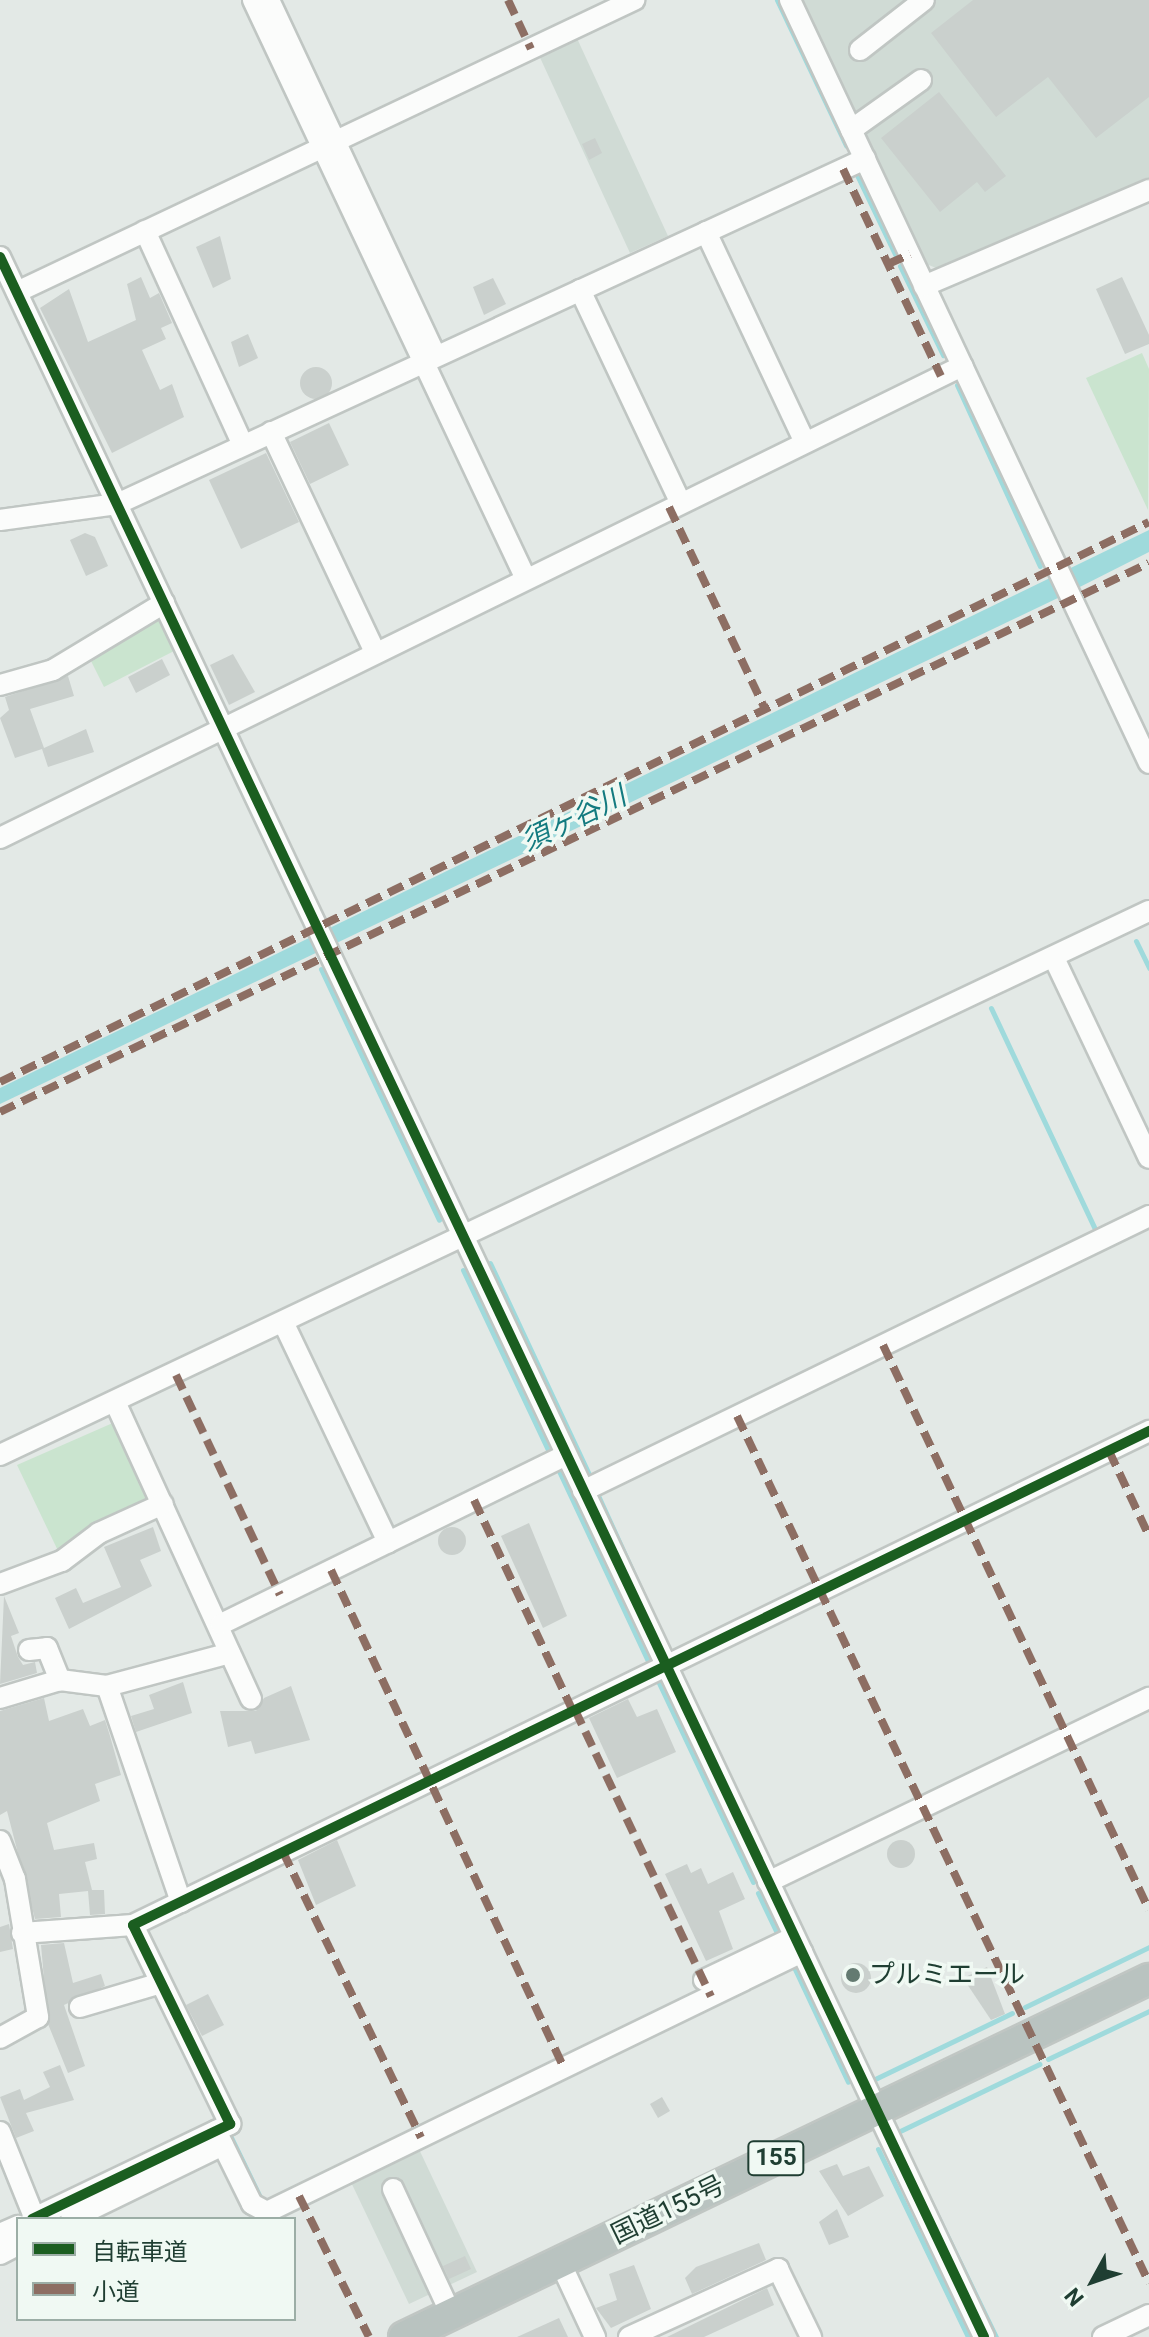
<!DOCTYPE html>
<meta charset="utf-8">
<style>
body{margin:0}
#map{position:relative;width:1149px;height:2337px;overflow:hidden;background:#e3e9e6;font-family:Roboto,"Noto Sans JP",sans-serif}
div>[style]{position:absolute}
[style*='--x']{left:calc(var(--x)*1px);top:calc(var(--y)*1px);width:calc(var(--w)*1px);rotate:calc(var(--a)*1deg)}
.built>*{inset:0;background:#d0dbd5}
.green>*{inset:0;background:#cae4cf}
.water>*{inset:0;background:#9fdadc}
.stream>*{height:5px;margin:-2.5px;padding:0 2.5px;transform-origin:2.5px;border-radius:2.5px;background:#9fdadc}
.building>*{inset:0;background:#cad0cd}
.round{border-radius:50%}
.roads{filter:drop-shadow(2px 0 #c0c6c3) drop-shadow(-2px 0 #c0c6c3) drop-shadow(0 2px #c0c6c3) drop-shadow(0 -2px #c0c6c3)}
.minor>*{height:20px;margin:-10px;padding:0 10px;transform-origin:10px;border-radius:10px;background:#fbfcfb}
.highway>*{height:30px;margin:-15px;padding:0 15px;transform-origin:15px;border-radius:15px;background:#b9c3c0}
.quiet>*{height:8px;margin-top:-4px;transform-origin:0;background:repeating-linear-gradient(90deg,#8d6e63 0 16px,transparent 0 24px)}
.cycleway>*{height:10px;margin:-5px;padding:0 5px;transform-origin:5px;border-radius:5px;background:#1b5e20}
.dots>*{width:22px;height:22px;translate:-50% -50%;box-sizing:border-box;border:4px solid #f0f9f3;border-radius:50%}
span{translate:-50% -50%;white-space:nowrap;text-align:center;line-height:1.15;-webkit-text-stroke:7px #f0f9f3;paint-order:stroke}
.shield-label span{padding:2px 6px;background:#f0f9f3;border:2px solid;border-radius:6px;-webkit-text-stroke-width:0}
.shield-label{font-size:24px;color:#1f3e32;font-weight:700}
.poi-label{font-size:26px;color:#1f3e32}
.left{translate:0 -50%;text-align:left}
.street-label{font-size:26px;color:#1f3e32}
.water-label{font-size:28px;color:#137b80;font-style:italic}
.legend{position:absolute;left:16px;top:2217px;width:280px;height:104px;box-sizing:border-box;background:#f0f9f3;border:2px solid #9caea6;margin:0;padding:10px 14px;list-style:none;font-size:24px;color:#1f3e32}
.legend li{display:flex;align-items:center;gap:16px;height:40px}
.legend b{width:40px;border:2px solid #9caea6}
.north{position:absolute;left:1053px;top:2241px;width:80px;height:80px;-webkit-text-stroke:6px #f0f9f3;paint-order:stroke;rotate:230deg;font-size:22px;font-weight:700;line-height:32px;text-align:center;color:#1f3e32}
.north::after{content:'';display:block;margin:auto;width:28px;height:36px;background:#1f3e32;clip-path:polygon(50% 0,100% 100%,50% 72%,0 100%)}
</style>
<div id="map">
<div class="built">
<div style="clip-path:polygon(799px 0,1149px 0,1149px 178px,936px 268px,924px 263px)"></div>
<div style="clip-path:polygon(575px 34px,668px 236px,630px 253px,537px 51px)"></div>
<div style="clip-path:polygon(417px 2145px,477px 2272px,409px 2304px,349px 2178px)"></div>
</div>
<div class="green">
<div style="clip-path:polygon(1142px 353px,1149px 369px,1148px 510px,1086px 378px)"></div>
<div style="clip-path:polygon(156px 616px,174px 651px,104px 687px,88px 655px)"></div>
<div style="clip-path:polygon(115px 1422px,152px 1500px,61px 1557px,17px 1465px)"></div>
</div>
<div class="water">
<div style="clip-path:polygon(1149px 530px,1149px 552px,1060px 597px,0 1104px,0 1088px)"></div>
</div>
<div class="stream">
<div style="--x:777;--y:0;--w:161;--a:64.6"></div>
<div style="--x:857;--y:175;--w:88;--a:64.3"></div>
<div style="--x:900;--y:266;--w:99;--a:64.2"></div>
<div style="--x:957;--y:385;--w:199;--a:65.4"></div>
<div style="--x:1136;--y:941;--w:30;--a:64"></div>
<div style="--x:321;--y:969;--w:277;--a:64.8"></div>
<div style="--x:991;--y:1008;--w:246;--a:64.8"></div>
<div style="--x:490;--y:1263;--w:238;--a:64.9"></div>
<div style="--x:463;--y:1270;--w:206;--a:64.7"></div>
<div style="--x:559;--y:1471;--w:210;--a:64.9"></div>
<div style="--x:596;--y:1491;--w:125;--a:65.5"></div>
<div style="--x:659;--y:1683;--w:220;--a:64.7"></div>
<div style="--x:758;--y:1893;--w:44;--a:64.6"></div>
<div style="--x:793;--y:1965;--w:129;--a:64.8"></div>
<div style="--x:1025;--y:2007;--w:138;--a:-25.8"></div>
<div style="--x:1048;--y:2059;--w:112;--a:-25.4"></div>
<div style="--x:875;--y:2079;--w:152;--a:-25.7"></div>
<div style="--x:229;--y:2133;--w:71;--a:64.2"></div>
<div style="--x:900;--y:2137;--w:5;--a:-112"></div>
<div style="--x:898;--y:2132;--w:157;--a:-25.7"></div>
<div style="--x:878;--y:2149;--w:208;--a:64.4"></div>
<div style="--x:923;--y:2186;--w:168;--a:64.2"></div>
</div>
<div class="building">
<div style="clip-path:polygon(973px 0,1149px 0,1149px 97px,1096px 138px,1048px 77px,996px 117px,931px 33px)"></div>
<div style="clip-path:polygon(939px 92px,1006px 176px,985px 192px,977px 182px,940px 212px,881px 138px)"></div>
<div style="clip-path:polygon(595px 138px,602px 153px,589px 160px,582px 144px)"></div>
<div style="clip-path:polygon(220px 236px,231px 279px,213px 288px,196px 247px)"></div>
<div style="clip-path:polygon(141px 277px,150px 298px,159px 293px,172px 323px,161px 328px,166px 339px,142px 350px,160px 390px,172px 384px,184px 417px,112px 453px,40px 308px,69px 289px,88px 342px,136px 320px,127px 284px)"></div>
<div style="clip-path:polygon(1122px 277px,1149px 335px,1149px 344px,1125px 354px,1096px 289px)"></div>
<div style="clip-path:polygon(493px 278px,506px 304px,484px 315px,473px 287px)"></div>
<div style="clip-path:polygon(248px 334px,258px 358px,239px 367px,231px 342px)"></div>
<div class="round" style="left:300px;top:367px;width:32px;height:32px"></div>
<div style="clip-path:polygon(329px 423px,349px 465px,310px 484px,290px 442px)"></div>
<div style="clip-path:polygon(266px 453px,299px 522px,241px 549px,209px 480px)"></div>
<div style="clip-path:polygon(85px 533px,95px 537px,108px 566px,86px 576px,70px 540px)"></div>
<div style="clip-path:polygon(233px 654px,255px 692px,229px 705px,210px 665px)"></div>
<div style="clip-path:polygon(162px 659px,170px 675px,136px 693px,128px 677px)"></div>
<div style="clip-path:polygon(68px 676px,74px 696px,30px 709px,44px 748px,86px 729px,94px 752px,48px 767px,42px 749px,15px 758px,0 718px,9px 710px,5px 697px)"></div>
<div style="clip-path:polygon(529px 1523px,567px 1616px,543px 1628px,501px 1536px)"></div>
<div class="round" style="left:438px;top:1527px;width:28px;height:28px"></div>
<div style="clip-path:polygon(153px 1527px,161px 1551px,140px 1560px,152px 1586px,69px 1629px,55px 1598px,76px 1588px,83px 1603px,121px 1587px,104px 1547px)"></div>
<div style="clip-path:polygon(4px 1596px,19px 1633px,11px 1636px,18px 1657px,23px 1665px,35px 1662px,37px 1673px,0 1684px)"></div>
<div style="clip-path:polygon(183px 1682px,192px 1713px,136px 1732px,131px 1716px,154px 1709px,149px 1695px)"></div>
<div style="clip-path:polygon(291px 1686px,310px 1740px,255px 1754px,251px 1741px,228px 1747px,220px 1711px,256px 1711px,264px 1698px)"></div>
<div style="clip-path:polygon(44px 1698px,49px 1721px,83px 1709px,90px 1726px,105px 1720px,110px 1736px,121px 1775px,95px 1784px,100px 1801px,47px 1823px,54px 1850px,94px 1843px,97px 1859px,85px 1862px,92px 1890px,104px 1890px,105px 1914px,90px 1915px,88px 1891px,59px 1894px,61px 1917px,35px 1919px,7px 1811px,0 1815px,0 1711px)"></div>
<div style="clip-path:polygon(628px 1699px,637px 1717px,657px 1709px,676px 1752px,617px 1778px,589px 1718px)"></div>
<div style="clip-path:polygon(337px 1840px,356px 1886px,316px 1905px,298px 1860px)"></div>
<div class="round" style="left:887px;top:1840px;width:28px;height:28px"></div>
<div style="clip-path:polygon(687px 1864px,691px 1873px,701px 1868px,708px 1884px,733px 1872px,745px 1899px,719px 1911px,733px 1949px,706px 1961px,665px 1874px)"></div>
<div style="clip-path:polygon(9px 1924px,13px 1949px,0 1952px,0 1927px)"></div>
<div style="clip-path:polygon(64px 1943px,73px 1983px,101px 1974px,105px 1986px,64px 2005px,85px 2066px,68px 2073px,48px 2024px,41px 1945px)"></div>
<div class="round" style="left:841px;top:1963px;width:30px;height:30px"></div>
<div style="clip-path:polygon(987px 1967px,1005px 2014px,991px 2020px,963px 1978px)"></div>
<div style="clip-path:polygon(208px 1994px,224px 2025px,202px 2036px,186px 2005px)"></div>
<div style="clip-path:polygon(60px 2065px,74px 2100px,26px 2113px,34px 2131px,16px 2138px,0 2097px,20px 2089px,24px 2100px,50px 2087px,43px 2072px)"></div>
<div style="clip-path:polygon(662px 2097px,670px 2111px,658px 2118px,650px 2104px)"></div>
<div style="clip-path:polygon(837px 2164px,843px 2176px,869px 2166px,884px 2196px,848px 2216px,819px 2171px)"></div>
<div style="clip-path:polygon(837px 2209px,849px 2237px,829px 2245px,819px 2222px)"></div>
<div style="clip-path:polygon(759px 2243px,766px 2260px,692px 2294px,685px 2278px,696px 2267px)"></div>
<div style="clip-path:polygon(465px 2256px,471px 2269px,449px 2279px,443px 2266px)"></div>
<div style="clip-path:polygon(634px 2265px,651px 2309px,611px 2328px,596px 2308px,617px 2300px,609px 2274px)"></div>
<div style="clip-path:polygon(767px 2288px,774px 2305px,704px 2337px,667px 2337px)"></div>
<div style="clip-path:polygon(559px 2318px,568px 2337px,517px 2337px)"></div>
</div>
<div class="roads">
<div class="minor">
<div style="--x:253;--y:0;--w:638;--a:64.76"></div>
<div style="--x:269;--y:0;--w:393;--a:64.9"></div>
<div style="--x:790;--y:0;--w:843;--a:64.8"></div>
<div style="--x:860;--y:50;--w:81;--a:-38"></div>
<div style="--x:851;--y:130;--w:86;--a:-35.5"></div>
<div style="--x:145;--y:231;--w:235;--a:65.4"></div>
<div style="--x:706;--y:232;--w:232;--a:64.8"></div>
<div style="--x:0;--y:257;--w:2301;--a:64.68"></div>
<div style="--x:924;--y:286;--w:245;--a:-23.1"></div>
<div style="--x:580;--y:290;--w:234;--a:64.7"></div>
<div style="--x:17;--y:292;--w:683;--a:-25.33"></div>
<div style="--x:271;--y:432;--w:241;--a:64.7"></div>
<div style="--x:0;--y:520;--w:118;--a:-7.8"></div>
<div style="--x:117;--y:504;--w:824;--a:-24.76"></div>
<div style="--x:0;--y:685;--w:55;--a:-15.8"></div>
<div style="--x:53;--y:670;--w:130;--a:-31.1"></div>
<div style="--x:0;--y:838;--w:1072;--a:-26.13"></div>
<div style="--x:1054;--y:958;--w:221;--a:64.6"></div>
<div style="--x:284;--y:1324;--w:242;--a:64.5"></div>
<div style="--x:116;--y:1404;--w:324;--a:65.4"></div>
<div style="--x:0;--y:1455;--w:1271;--a:-25.34"></div>
<div style="--x:583;--y:1491;--w:629;--a:-25.91"></div>
<div style="--x:0;--y:1584;--w:66;--a:-20.4"></div>
<div style="--x:62;--y:1561;--w:46;--a:-37.1"></div>
<div style="--x:99;--y:1533;--w:70;--a:-24.4"></div>
<div style="--x:221;--y:1624;--w:384;--a:-26.1"></div>
<div style="--x:29;--y:1650;--w:18;--a:-6"></div>
<div style="--x:47;--y:1648;--w:35;--a:68"></div>
<div style="--x:0;--y:1698;--w:63;--a:-16.7"></div>
<div style="--x:60;--y:1680;--w:47;--a:7.3"></div>
<div style="--x:0;--y:1841;--w:41;--a:68.5"></div>
<div style="--x:15;--y:1879;--w:140;--a:80.5"></div>
<div style="--x:38;--y:2017;--w:43;--a:151.1"></div>
<div style="--x:768;--y:1882;--w:423;--a:-25.8"></div>
<div style="--x:181;--y:1902;--w:228;--a:-108.9"></div>
<div style="--x:107;--y:1686;--w:127;--a:-15"></div>
<div style="--x:22;--y:1933;--w:111;--a:-4.1"></div>
<div style="--x:704;--y:1980;--w:100;--a:-25.5"></div>
<div style="--x:80;--y:2007;--w:84;--a:-16.5"></div>
<div style="--x:216;--y:2131;--w:81;--a:63.7"></div>
<div style="--x:252;--y:2204;--w:17;--a:28"></div>
<div style="--x:267;--y:2212;--w:595;--a:-25.92"></div>
<div style="--x:0;--y:2132;--w:94;--a:68.1"></div>
<div style="--x:393;--y:2189;--w:138;--a:65.1"></div>
<div style="--x:32;--y:2219;--w:220;--a:-25.6"></div>
<div style="--x:230;--y:2124;--w:221;--a:-116"></div>
<div style="--x:133;--y:1925;--w:1130;--a:-25.93"></div>
<div style="--x:71;--y:2219;--w:169;--a:-26"></div>
<div style="--x:0;--y:2234;--w:20;--a:-24"></div>
<div style="--x:0;--y:2254;--w:20;--a:-27"></div>
<div style="--x:560;--y:2262;--w:83;--a:65"></div>
<div style="--x:629;--y:2337;--w:164;--a:-24.5"></div>
<div style="--x:778;--y:2269;--w:76;--a:64.1"></div>
<div style="--x:1103;--y:2337;--w:51;--a:-25.6"></div>
</div>
<div class="highway">
<div style="--x:404;--y:2337;--w:827;--a:-25.67"></div>
</div>
</div>
<div class="quiet">
<div style="--x:508;--y:0;--w:54;--a:64.9"></div>
<div style="--x:843;--y:169;--w:229;--a:64.7"></div>
<div style="--x:888;--y:264;--w:24;--a:-24"></div>
<div style="--x:669;--y:507;--w:226;--a:64.6"></div>
<div style="--x:0;--y:1082;--w:1278;--a:-25.98"></div>
<div style="--x:0;--y:1112;--w:1273;--a:-25.54"></div>
<div style="--x:883;--y:1345;--w:624;--a:64.79"></div>
<div style="--x:176;--y:1375;--w:243;--a:64.7"></div>
<div style="--x:737;--y:1416;--w:960;--a:64.58"></div>
<div style="--x:1109;--y:1451;--w:94;--a:64.8"></div>
<div style="--x:474;--y:1500;--w:233;--a:64.9"></div>
<div style="--x:331;--y:1570;--w:550;--a:64.93"></div>
<div style="--x:575;--y:1710;--w:317;--a:64.6"></div>
<div style="--x:283;--y:1852;--w:317;--a:64.2"></div>
<div style="--x:299;--y:2196;--w:157;--a:63.6"></div>
</div>
<div class="cycleway">
<div style="--x:0;--y:257;--w:2301;--a:64.68"></div>
<div style="--x:32;--y:2219;--w:220;--a:-25.6"></div>
<div style="--x:230;--y:2124;--w:221;--a:-116"></div>
<div style="--x:133;--y:1925;--w:1130;--a:-25.93"></div>
</div>
<div class="dots">
<div style="left:853px;top:1975px;background:#647a71"></div>
</div>
<div class="shield-label">
<span style="left:776px;top:2158px">155</span>
</div>
<div class="poi-label">
<span class="left" style="left:869px;top:1975px">プルミエール</span>
</div>
<div class="street-label">
<span style="left:668px;top:2210px;rotate:-26deg">国道155号</span>
</div>
<div class="water-label">
<span style="left:574px;top:819px;rotate:-26deg">須ヶ谷川</span>
</div>
<ul class="legend">
<li><b style="height:10px;background:#1b5e20"></b>自転車道</li>
<li><b style="height:10px;background:#8d6e63"></b>小道</li>
</ul>
<div class="north">N</div>
</div>
